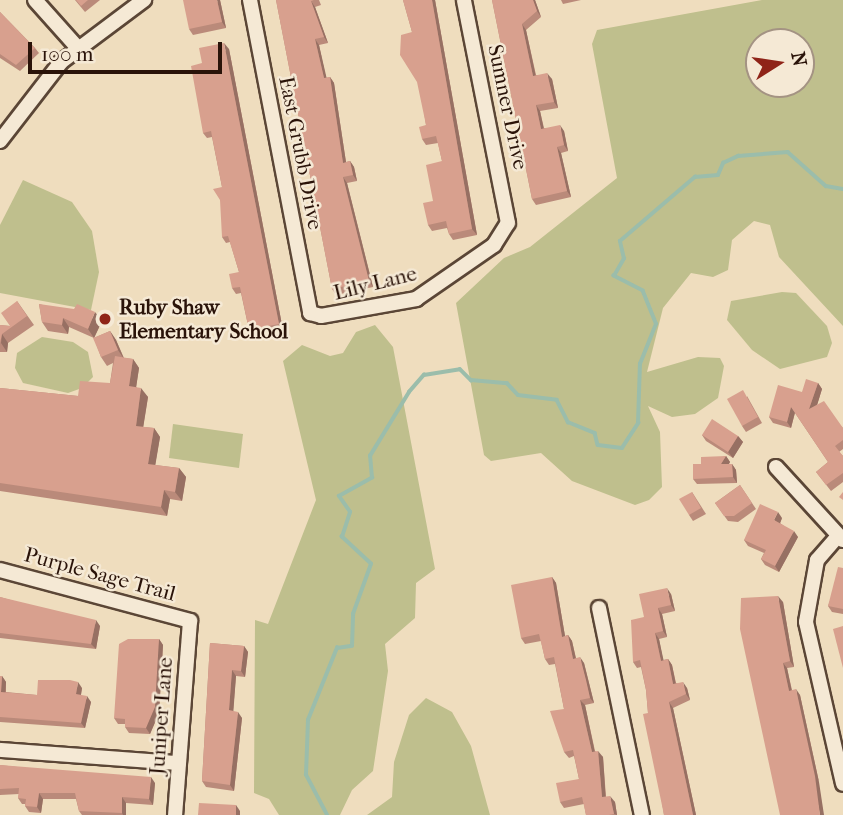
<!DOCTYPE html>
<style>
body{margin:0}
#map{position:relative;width:843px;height:815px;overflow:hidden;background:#efddbe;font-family:"IM FELL French Canon",serif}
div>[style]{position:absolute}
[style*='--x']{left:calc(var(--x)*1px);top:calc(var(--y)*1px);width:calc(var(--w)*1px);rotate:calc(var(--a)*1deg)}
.green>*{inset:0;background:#bfbf8d}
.stream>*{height:3.5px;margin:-1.75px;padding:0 1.75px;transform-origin:1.75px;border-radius:1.75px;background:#9bbdab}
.roads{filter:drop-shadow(2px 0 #5b4636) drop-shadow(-2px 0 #5b4636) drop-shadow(0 2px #5b4636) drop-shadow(0 -2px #5b4636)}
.minor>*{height:14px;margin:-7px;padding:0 7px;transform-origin:7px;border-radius:7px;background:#f5e9d5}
.wall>*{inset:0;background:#ba8a7a}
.shaded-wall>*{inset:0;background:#977063}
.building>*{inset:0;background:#d8a08e}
.dots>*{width:19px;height:19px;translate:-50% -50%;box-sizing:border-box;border:4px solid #f5e9d5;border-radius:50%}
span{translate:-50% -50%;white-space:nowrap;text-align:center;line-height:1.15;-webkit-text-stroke:5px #f5e9d5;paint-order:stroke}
.street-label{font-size:21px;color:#2a1309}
.poi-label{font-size:21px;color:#2a1309;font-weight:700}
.left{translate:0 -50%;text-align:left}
.north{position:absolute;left:745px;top:28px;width:70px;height:70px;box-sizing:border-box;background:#f5e9d5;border:2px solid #a49383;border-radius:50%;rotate:78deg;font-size:19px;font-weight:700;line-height:28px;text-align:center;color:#2a1309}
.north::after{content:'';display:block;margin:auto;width:24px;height:32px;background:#8f2418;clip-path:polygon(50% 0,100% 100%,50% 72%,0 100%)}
.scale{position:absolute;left:28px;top:42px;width:194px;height:32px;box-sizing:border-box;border:4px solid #2a1309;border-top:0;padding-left:9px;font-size:21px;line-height:24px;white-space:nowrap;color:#2a1309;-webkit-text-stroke:5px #f5e9d5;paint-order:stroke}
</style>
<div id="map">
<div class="green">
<div style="clip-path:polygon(evenodd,762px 0,843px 0,843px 326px,779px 257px,770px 225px,754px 221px,732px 240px,728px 270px,713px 277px,691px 273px,663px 308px,647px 372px,698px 357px,720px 358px,724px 366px,718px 398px,695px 414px,672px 417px,648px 406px,660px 432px,662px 487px,649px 500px,635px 505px,572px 481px,541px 453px,491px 461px,484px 455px,456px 303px,504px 258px,530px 247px,617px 178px,592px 44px,597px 30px,762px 0,759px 42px,801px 42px,801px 84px,759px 84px,759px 42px)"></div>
<div style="clip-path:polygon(23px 180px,72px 202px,92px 231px,99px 272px,91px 310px,0 293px,0 225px)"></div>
<div style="clip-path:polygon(782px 292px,796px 293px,827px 326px,832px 343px,827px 357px,780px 369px,752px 350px,727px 320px,731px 301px)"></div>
<div style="clip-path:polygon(375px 325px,393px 347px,435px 569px,416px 583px,415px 618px,385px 644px,388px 671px,373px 771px,352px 790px,340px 815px,279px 815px,269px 799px,254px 793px,255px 620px,268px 624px,316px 500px,283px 361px,302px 345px,330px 356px,343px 353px,356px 332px)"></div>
<div style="clip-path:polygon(42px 337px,73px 342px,88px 352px,93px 377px,82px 388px,68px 393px,23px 383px,15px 368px,17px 353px)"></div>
<div style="clip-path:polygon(173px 424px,243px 434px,239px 468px,169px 458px)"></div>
<div style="clip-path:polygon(426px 698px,452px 712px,471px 746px,490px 815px,367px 815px,392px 797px,394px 762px,409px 715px)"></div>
</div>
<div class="stream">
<div style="--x:327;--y:815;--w:45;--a:-117.7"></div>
<div style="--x:306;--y:775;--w:55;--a:-87.9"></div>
<div style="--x:308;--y:720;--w:78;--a:-68.1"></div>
<div style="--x:337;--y:648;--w:15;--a:-8"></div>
<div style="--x:352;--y:646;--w:32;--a:-88"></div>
<div style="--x:353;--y:614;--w:53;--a:-70.2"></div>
<div style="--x:371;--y:564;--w:40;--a:-137"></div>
<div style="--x:342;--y:537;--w:26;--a:-72"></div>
<div style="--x:350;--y:512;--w:19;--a:-125"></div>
<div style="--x:339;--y:496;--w:38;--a:-29"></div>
<div style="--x:372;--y:478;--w:22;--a:-95"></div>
<div style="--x:370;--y:456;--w:75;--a:-58.6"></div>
<div style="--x:409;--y:392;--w:23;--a:-49"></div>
<div style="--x:424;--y:375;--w:36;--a:-9"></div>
<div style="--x:460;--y:369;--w:16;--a:45"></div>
<div style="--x:471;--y:380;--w:36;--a:5"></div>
<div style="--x:507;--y:383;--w:16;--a:47"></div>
<div style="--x:518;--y:395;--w:39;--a:7"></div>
<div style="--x:557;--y:400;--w:25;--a:63"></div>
<div style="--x:568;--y:422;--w:29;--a:22"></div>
<div style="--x:595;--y:433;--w:12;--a:76"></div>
<div style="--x:598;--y:445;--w:24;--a:7"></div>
<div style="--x:622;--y:448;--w:30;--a:-57"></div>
<div style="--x:638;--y:423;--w:59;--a:-88.1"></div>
<div style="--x:640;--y:364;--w:43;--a:-68.2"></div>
<div style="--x:656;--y:324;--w:35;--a:-112"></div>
<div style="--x:643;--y:291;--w:33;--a:-153"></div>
<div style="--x:614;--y:276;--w:20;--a:-60"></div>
<div style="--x:624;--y:259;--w:18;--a:-103"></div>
<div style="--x:620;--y:241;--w:99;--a:-40.5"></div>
<div style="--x:695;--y:177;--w:23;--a:-5"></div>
<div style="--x:718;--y:175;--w:13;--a:-67"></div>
<div style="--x:723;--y:163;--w:17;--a:-25"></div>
<div style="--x:738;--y:156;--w:50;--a:-4.6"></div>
<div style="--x:788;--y:152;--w:51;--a:41.8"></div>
<div style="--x:826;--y:186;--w:17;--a:10"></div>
</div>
<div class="roads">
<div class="minor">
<div style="--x:35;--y:0;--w:63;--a:48.2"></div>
<div style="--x:250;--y:0;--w:319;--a:79.1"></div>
<div style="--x:310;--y:313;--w:11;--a:15"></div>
<div style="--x:321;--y:316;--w:97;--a:-10.1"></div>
<div style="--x:416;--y:299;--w:95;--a:-34.7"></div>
<div style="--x:494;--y:245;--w:26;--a:-58"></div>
<div style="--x:508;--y:223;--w:227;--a:-101.2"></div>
<div style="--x:0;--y:141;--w:100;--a:-52.3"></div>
<div style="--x:61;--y:62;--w:104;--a:-36.8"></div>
<div style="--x:776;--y:467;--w:99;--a:47.5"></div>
<div style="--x:838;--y:536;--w:32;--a:131"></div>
<div style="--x:817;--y:560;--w:63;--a:100.1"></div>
<div style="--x:806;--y:622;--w:166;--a:77.1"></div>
<div style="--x:0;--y:570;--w:197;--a:15"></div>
<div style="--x:190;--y:621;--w:195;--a:94.4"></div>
<div style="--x:599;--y:608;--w:211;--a:78.3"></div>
<div style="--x:0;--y:750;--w:179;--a:4.2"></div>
</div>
</div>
<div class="wall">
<div style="clip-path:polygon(75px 0,100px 0,85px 12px)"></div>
<div style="clip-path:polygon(220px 0,226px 28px,193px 35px,189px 29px)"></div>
<div style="clip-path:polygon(276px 0,319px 0,321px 5px,315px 7px,328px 43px,319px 45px,326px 78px,330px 77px,334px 83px,346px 162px,350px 161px,354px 167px,357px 181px,347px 183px,373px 287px,336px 295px,332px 289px)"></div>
<div style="clip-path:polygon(403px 0,435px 0,477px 235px,453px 240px,449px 234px,447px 228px,432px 231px,428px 225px,442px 161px,438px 143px,426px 145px,422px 139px,426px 125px,412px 32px)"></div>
<div style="clip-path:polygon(492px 0,535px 0,541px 17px,526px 30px,536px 75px,552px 79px,558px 108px,540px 111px,544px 128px,564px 131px,568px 151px,561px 153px,571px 197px,536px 205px,532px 199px)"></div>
<div style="clip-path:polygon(561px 0,581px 0,563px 4px)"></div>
<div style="clip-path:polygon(0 12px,35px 48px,39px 53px,20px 71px,0 58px)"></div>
<div style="clip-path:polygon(229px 49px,283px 330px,253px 336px,249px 330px,241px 293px,236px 294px,232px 288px,239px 272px,230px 242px,226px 243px,222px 237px,222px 187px,212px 137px,207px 138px,203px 133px,202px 63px)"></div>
<div style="clip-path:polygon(17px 301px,34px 325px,8px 343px,7px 352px,0 352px,0 325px,10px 326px)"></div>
<div style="clip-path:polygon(39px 304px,102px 321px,94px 338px,110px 331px,116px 340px,124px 358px,133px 359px,139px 368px,136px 387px,148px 397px,143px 427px,154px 428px,160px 437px,155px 465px,179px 468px,186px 477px,182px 501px,170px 499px,167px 516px,0 491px,0 388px,78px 396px,110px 383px,113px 363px,107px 366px,101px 357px,94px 338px,69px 327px,68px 334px,48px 331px,42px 322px)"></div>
<div style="clip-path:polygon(818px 383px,822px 389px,817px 405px,843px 428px,843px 449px,839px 452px,843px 456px,843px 482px,831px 491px,816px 472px,828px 462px,795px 413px,791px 428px,773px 423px,769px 417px,802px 392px)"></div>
<div style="clip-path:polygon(747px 396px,762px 423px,746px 432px,742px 426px)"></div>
<div style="clip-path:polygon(702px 435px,738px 436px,743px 442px,733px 458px,706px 441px)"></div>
<div style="clip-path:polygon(726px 456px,730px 462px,729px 464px,732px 464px,736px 470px,737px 483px,697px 484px,693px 479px,701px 464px)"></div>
<div style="clip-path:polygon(740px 485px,756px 509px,738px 522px,728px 521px,715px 503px)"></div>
<div style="clip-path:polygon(692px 492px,706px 514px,693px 521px,689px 515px)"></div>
<div style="clip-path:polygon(782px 518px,780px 523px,798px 537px,779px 572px,765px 565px,761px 559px,764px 553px,748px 546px,744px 540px)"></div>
<div style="clip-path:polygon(843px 568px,843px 614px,832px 612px,828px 606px)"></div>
<div style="clip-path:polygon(552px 577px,556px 583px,565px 636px,568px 635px,572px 641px,576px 658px,584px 663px,594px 703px,585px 705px,595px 751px,603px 757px,606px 797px,615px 802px,617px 815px,586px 815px,584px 804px,564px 808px,560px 802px,579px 779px,574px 756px,569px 758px,564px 752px,564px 709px,555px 664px,549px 665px,545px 659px,541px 641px,525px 644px,521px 638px)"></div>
<div style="clip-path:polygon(671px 594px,675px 611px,662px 614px,667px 637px,659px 639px,663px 660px,668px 659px,672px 665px,676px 683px,687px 688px,690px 700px,673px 708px,696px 815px,664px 815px,648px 713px,646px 690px,641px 667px,637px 668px,633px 662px,644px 617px)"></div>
<div style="clip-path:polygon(0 597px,100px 626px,96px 649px,0 638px)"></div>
<div style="clip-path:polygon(741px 598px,783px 602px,794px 667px,787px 668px,792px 690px,800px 695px,819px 782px)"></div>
<div style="clip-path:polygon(159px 639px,163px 645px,159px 713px,150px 734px,129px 733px,125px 727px,125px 724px,118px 724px,114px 718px)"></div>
<div style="clip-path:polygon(210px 643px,244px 646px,248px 652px,245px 677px,236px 676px,233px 711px,242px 718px,234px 791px,206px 787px,202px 781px)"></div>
<div style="clip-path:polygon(0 676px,2px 676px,6px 682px,6px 692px,37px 695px,82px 688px,81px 695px,91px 702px,85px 728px,0 722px)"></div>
<div style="clip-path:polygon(0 765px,155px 783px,153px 805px,126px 803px,126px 815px,82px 815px,79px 811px,76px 799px,43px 799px,41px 813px,29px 812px,25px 806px,25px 804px,22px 804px,18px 798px,19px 794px,0 795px)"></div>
</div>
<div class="shaded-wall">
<div style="clip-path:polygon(217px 0,220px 0,226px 28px,222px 22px)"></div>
<div style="clip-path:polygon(432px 0,435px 0,477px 235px,472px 229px)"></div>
<div style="clip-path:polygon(533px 0,535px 0,541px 17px,537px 11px)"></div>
<div style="clip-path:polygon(311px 1px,315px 7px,328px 43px,324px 37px)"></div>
<div style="clip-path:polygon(522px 24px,526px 30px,537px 82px,533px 76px)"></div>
<div style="clip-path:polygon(315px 39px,319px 45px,328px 84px,324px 78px)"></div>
<div style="clip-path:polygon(224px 43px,229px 49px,283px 330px,279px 324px)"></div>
<div style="clip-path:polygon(547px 73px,552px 79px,558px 108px,554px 102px)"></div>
<div style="clip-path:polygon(330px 77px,334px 83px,347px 169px,343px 163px)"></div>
<div style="clip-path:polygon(536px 105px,540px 111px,545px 135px,541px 129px)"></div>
<div style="clip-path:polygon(560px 125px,564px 131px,568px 151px,564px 145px)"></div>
<div style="clip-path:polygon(557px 147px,561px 153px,571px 197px,567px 191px)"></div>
<div style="clip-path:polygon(350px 161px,354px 167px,357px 181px,353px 175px)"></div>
<div style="clip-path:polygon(343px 177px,347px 183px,373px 287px,369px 281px)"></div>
<div style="clip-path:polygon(95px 312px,102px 321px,94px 338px,88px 329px)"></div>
<div style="clip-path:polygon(63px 318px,69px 327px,68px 334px,62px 325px)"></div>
<div style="clip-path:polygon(110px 331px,116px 340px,124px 359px,118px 350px)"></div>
<div style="clip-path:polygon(2px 334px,8px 343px,7px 352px,1px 343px)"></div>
<div style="clip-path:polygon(133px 359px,139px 368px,135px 395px,129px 386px)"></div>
<div style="clip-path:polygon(818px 383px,822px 389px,814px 415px,809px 409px)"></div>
<div style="clip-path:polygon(141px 388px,148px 397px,142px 435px,136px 426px)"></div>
<div style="clip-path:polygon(791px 407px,795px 412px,791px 428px,787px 422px)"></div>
<div style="clip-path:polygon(154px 428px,160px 437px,154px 473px,148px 464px)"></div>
<div style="clip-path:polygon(738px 436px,743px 442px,733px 458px,728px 452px)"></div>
<div style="clip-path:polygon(726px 456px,730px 462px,725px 470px,721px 464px)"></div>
<div style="clip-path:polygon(732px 464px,736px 470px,737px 483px,733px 477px)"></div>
<div style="clip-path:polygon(179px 468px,186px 477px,182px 501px,175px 492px)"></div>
<div style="clip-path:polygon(164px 490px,170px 499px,167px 516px,161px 507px)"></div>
<div style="clip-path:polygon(778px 512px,782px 518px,779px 526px,774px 520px)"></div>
<div style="clip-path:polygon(794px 531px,798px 537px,779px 572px,775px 566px)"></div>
<div style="clip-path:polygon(552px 577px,556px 583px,566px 642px,562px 637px)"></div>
<div style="clip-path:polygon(667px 588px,671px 594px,675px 611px,671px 605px)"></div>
<div style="clip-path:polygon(778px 596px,783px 602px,794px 667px,790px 661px)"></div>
<div style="clip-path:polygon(658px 608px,662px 614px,667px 637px,663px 631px)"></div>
<div style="clip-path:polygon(96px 620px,100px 626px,96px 649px,91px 644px)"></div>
<div style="clip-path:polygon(655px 633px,659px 639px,665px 667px,661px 661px)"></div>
<div style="clip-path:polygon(568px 635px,572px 641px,577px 664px,573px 659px)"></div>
<div style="clip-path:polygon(159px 639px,163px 645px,159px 713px,150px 734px,146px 728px)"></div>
<div style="clip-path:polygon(244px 646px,248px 652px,245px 677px,241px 671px)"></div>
<div style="clip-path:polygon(580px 657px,584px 663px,594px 703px,590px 698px)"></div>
<div style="clip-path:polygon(668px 659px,672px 665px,677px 690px,673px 684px)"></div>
<div style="clip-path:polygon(783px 663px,787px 668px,793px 697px,789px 691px)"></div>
<div style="clip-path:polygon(232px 670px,236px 676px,233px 716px,229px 710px)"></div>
<div style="clip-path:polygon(2px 676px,6px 682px,5px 698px,1px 692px)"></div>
<div style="clip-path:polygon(78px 682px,82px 688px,80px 700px,76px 694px)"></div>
<div style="clip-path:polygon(683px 682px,687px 688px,690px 700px,686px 694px)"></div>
<div style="clip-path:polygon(796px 689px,800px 695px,819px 782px,824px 815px,820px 815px)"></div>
<div style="clip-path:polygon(87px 696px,91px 702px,85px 728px,81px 723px)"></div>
<div style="clip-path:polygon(580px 700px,585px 705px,596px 758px,592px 752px)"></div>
<div style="clip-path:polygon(669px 702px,673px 708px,696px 815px,693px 815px)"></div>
<div style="clip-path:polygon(238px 712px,242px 718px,234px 791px,230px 785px)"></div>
<div style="clip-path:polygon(598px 751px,603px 757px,606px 803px,602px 797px)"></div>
<div style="clip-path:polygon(151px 777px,155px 783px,153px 805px,149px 799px)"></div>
<div style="clip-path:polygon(39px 793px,43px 799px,41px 813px,37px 807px)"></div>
<div style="clip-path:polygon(610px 796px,615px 802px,617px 815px,614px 814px)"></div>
<div style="clip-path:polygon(122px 797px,126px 803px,126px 815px,123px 815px,122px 813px)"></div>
<div style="clip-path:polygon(236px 805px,240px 811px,240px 815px,236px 815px)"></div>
</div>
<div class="building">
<div style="clip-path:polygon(76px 0,88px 0,81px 6px)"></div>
<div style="clip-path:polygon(183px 0,217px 0,222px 22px,189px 29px)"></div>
<div style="clip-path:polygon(276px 0,314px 0,311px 1px,324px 37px,315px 39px,324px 78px,330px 77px,343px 163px,350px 161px,353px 175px,343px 177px,369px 281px,332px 289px)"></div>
<div style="clip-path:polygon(403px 0,432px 0,472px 229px,449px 234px,446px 221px,428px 225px,423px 203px,433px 201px,426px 165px,442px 161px,436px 136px,422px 139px,419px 127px,426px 125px,417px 82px,400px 55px,401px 35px,412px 32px)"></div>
<div style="clip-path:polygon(492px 0,533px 0,537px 11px,522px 24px,533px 76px,547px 73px,554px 102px,536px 105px,541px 129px,560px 125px,564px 145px,557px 147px,567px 191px,532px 199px)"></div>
<div style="clip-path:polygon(0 12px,35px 48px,16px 65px,0 54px)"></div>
<div style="clip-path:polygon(224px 43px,279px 324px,249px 330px,240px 287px,232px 288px,229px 274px,239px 272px,228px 236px,222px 237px,220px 200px,213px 189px,222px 187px,211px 131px,203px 133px,191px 66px,202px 63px,199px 48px)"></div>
<div style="clip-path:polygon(17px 301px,27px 316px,2px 334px,0 343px,0 325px,10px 326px,1px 313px)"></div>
<div style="clip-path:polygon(39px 304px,74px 309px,77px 304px,95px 312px,88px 329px,63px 318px,62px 325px,42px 322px)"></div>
<div style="clip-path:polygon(110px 331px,118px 350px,101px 357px,93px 338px)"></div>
<div style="clip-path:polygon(115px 356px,133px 359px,129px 386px,141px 388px,136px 426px,154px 428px,148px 464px,179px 468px,175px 492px,164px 490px,161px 507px,0 483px,0 388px,78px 396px,80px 381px,110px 383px)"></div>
<div style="clip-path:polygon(806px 379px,818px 383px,809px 409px,824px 401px,843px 428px,843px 440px,835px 446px,843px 456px,843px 473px,826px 485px,816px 472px,828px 462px,791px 407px,787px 422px,769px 417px,778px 385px,802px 392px)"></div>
<div style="clip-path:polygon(743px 390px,758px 417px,742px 426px,727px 399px)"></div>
<div style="clip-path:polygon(712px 419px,738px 436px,728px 452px,702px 435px)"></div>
<div style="clip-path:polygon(726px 456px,721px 464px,732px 464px,733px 477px,693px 479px,693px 464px,701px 464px,701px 457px)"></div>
<div style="clip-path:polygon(740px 485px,752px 503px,734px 516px,724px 516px,715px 503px)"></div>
<div style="clip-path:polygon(692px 492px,701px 508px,689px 515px,679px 499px)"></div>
<div style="clip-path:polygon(843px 492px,843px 500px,839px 497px)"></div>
<div style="clip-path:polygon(760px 504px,778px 512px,774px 520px,794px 531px,775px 566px,761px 559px,766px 550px,744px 540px)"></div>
<div style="clip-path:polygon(838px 567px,843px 568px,843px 609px,828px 606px)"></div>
<div style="clip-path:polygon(552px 577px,562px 637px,568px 635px,573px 659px,580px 657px,586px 680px,590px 698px,580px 700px,592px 752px,598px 751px,602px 797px,610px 796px,614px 814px,609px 815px,586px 815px,582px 797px,560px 802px,556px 783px,579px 779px,573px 750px,564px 752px,550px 711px,564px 709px,554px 657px,545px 659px,539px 634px,521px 638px,511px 585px)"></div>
<div style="clip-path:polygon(667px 588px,671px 605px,658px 608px,663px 631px,655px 633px,661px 661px,668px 659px,673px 684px,683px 682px,686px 694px,669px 702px,693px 815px,664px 815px,643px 714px,648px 713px,646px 690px,640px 660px,633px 662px,631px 620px,644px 617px,639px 594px)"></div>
<div style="clip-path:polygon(778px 596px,790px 661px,783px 663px,789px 691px,796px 689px,815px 776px,820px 815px,780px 815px,740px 629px,741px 598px)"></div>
<div style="clip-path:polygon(0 597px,96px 620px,91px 644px,0 633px)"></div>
<div style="clip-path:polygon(843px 626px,843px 668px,833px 629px)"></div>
<div style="clip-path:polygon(128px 639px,159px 639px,155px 707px,146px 728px,125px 727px,125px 719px,114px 718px,119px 644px)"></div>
<div style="clip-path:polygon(210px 643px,244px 646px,241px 671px,232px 670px,229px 710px,238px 712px,230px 785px,202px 781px)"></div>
<div style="clip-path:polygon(0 676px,2px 676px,1px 692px,37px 695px,38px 680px,70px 680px,78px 682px,76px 694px,87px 696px,81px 723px,0 717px)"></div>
<div style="clip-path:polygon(0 765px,151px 777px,149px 799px,122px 797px,122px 813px,79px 811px,75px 793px,39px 793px,37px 807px,25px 806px,26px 799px,18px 798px,19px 788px,0 789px)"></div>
<div style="clip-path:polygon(199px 803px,236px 805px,236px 815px,198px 815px)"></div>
</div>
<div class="dots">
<div style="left:105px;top:319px;background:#8f2418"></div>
</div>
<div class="street-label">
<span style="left:508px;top:107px;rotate:78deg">Sumner Drive</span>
<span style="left:301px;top:153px;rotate:79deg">East Grubb Drive</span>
<span style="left:375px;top:283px;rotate:-14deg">Lily Lane</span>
<span style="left:100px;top:574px;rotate:15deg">Purple Sage Trail</span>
<span style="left:161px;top:716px;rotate:-86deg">Juniper Lane</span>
</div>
<div class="poi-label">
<span class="left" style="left:119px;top:319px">Ruby Shaw<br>Elementary School</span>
</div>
<div class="north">N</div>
<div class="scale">100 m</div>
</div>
